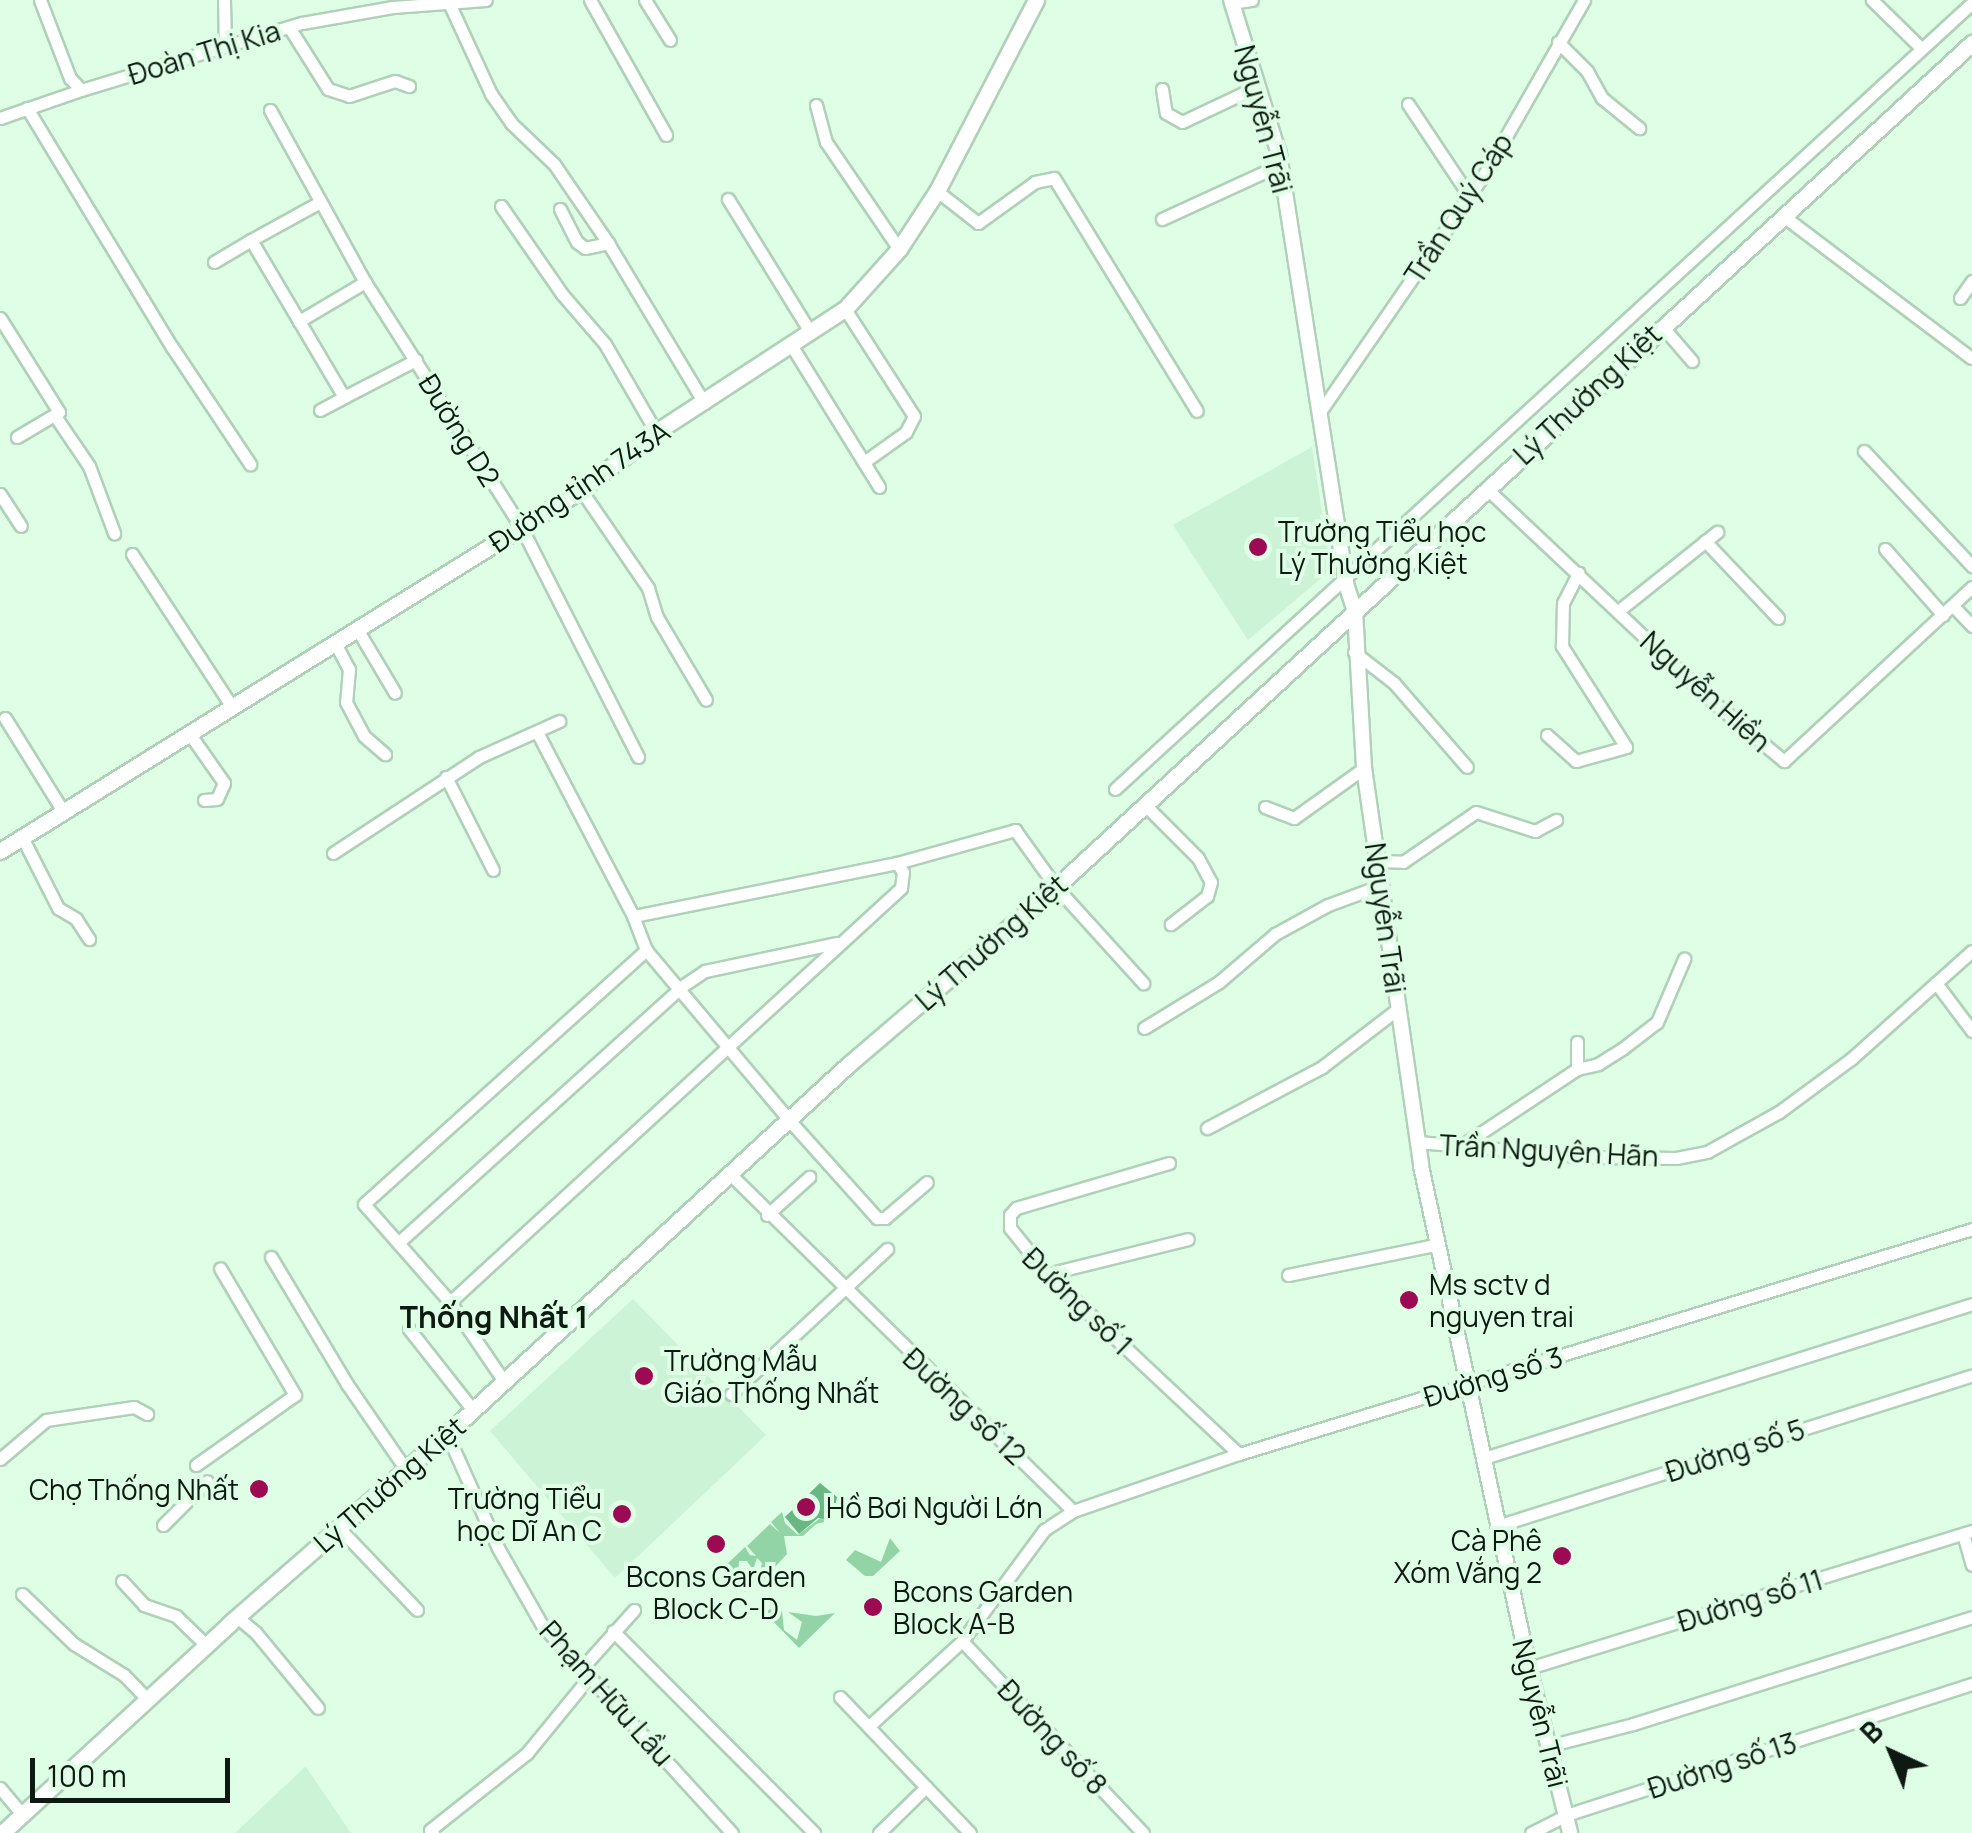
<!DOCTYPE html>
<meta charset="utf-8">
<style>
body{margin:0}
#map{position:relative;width:1972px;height:1833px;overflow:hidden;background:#defee5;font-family:Manrope,sans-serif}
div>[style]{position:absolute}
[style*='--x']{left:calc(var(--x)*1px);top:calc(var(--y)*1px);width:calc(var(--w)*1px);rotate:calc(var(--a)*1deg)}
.built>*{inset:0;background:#ccf3d6}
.green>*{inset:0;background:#92d4a5}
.water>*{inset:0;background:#69b782}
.roads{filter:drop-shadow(2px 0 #b1d0b9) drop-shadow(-2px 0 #b1d0b9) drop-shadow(0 2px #b1d0b9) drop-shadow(0 -2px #b1d0b9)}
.minor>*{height:11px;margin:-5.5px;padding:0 5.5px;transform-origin:5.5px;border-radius:5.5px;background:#fff}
.tertiary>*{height:14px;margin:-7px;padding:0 7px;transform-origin:7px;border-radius:7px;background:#fff}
.secondary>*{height:15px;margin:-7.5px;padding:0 7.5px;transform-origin:7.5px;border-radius:7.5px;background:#fff}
.dots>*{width:28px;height:28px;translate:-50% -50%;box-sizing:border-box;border:5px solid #defee5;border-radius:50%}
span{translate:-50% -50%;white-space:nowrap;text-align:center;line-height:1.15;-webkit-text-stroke:8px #defee5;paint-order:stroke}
.street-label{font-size:28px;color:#0d1911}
.poi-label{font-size:28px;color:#0d1911}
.left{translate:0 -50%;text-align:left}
.right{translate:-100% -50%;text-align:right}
.neighbourhood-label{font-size:30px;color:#0d1911;font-weight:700}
.north{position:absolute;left:1842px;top:1703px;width:100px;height:100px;-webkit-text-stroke:8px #defee5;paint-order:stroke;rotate:316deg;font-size:28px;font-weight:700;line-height:40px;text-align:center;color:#0d1911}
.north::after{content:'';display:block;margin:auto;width:35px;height:45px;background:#0d1911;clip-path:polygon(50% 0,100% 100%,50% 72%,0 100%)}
.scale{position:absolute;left:30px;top:1758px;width:200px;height:45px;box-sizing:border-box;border:5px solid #0d1911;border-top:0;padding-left:12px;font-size:30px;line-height:35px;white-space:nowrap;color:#0d1911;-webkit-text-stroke:8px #defee5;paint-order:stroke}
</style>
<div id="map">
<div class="built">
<div style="clip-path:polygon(1312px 447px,1331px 570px,1248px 640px,1173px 525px)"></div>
<div style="clip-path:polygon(633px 1299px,766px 1435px,615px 1578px,490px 1431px)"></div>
<div style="clip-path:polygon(306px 1767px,351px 1833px,235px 1833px,305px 1767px)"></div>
</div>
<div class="green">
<div style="clip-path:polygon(782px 1512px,785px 1523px,798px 1535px,819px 1519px,833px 1520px,816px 1524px,803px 1536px,784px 1536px,787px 1554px,763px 1580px,758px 1578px,762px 1563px,757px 1558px,753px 1570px,747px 1561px,739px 1561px,738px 1575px,749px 1584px,745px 1592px,724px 1567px,745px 1547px,750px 1555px,756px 1556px,747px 1546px,770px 1524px,780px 1533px,771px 1522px)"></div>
<div style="clip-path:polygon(890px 1538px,900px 1551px,873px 1576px,865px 1576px,846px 1560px,855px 1550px,881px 1562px)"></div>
<div style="clip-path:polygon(770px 1609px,782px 1611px,784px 1630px,797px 1640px,802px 1622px,788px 1612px,816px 1616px,835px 1613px,799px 1648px,765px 1613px)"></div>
</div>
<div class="water">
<div style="clip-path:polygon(820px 1483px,837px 1497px,834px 1513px,828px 1520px,818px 1518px,799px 1534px,785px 1517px)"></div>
</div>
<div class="roads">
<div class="minor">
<div style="--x:40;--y:0;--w:84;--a:69"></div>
<div style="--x:70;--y:78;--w:16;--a:47"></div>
<div style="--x:81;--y:90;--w:231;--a:-16.9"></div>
<div style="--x:302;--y:23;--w:92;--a:-10"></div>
<div style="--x:393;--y:7;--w:93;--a:-4.3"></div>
<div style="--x:224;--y:0;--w:47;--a:88.8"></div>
<div style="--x:590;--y:0;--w:155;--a:60.6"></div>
<div style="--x:645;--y:0;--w:47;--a:58"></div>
<div style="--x:1872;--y:0;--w:69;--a:44.4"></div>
<div style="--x:449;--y:3;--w:100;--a:65.2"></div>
<div style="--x:491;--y:94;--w:35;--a:55"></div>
<div style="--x:511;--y:123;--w:59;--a:43.6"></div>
<div style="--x:554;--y:164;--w:96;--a:55.6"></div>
<div style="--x:1232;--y:3;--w:20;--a:-9"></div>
<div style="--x:289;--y:27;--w:73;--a:57.8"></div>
<div style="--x:328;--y:89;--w:22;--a:18"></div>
<div style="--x:349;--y:96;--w:48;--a:-18.1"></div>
<div style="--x:395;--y:81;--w:15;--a:20"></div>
<div style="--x:1558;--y:42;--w:41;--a:45"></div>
<div style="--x:1587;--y:71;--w:31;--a:61"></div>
<div style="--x:1602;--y:98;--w:48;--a:39"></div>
<div style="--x:1162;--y:89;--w:24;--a:81"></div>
<div style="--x:1166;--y:113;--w:18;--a:29"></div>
<div style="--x:1182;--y:122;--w:82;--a:-25.3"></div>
<div style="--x:1408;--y:104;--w:112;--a:56.3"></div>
<div style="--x:816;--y:105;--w:38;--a:75"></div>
<div style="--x:826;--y:142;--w:130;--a:55.7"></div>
<div style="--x:27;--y:108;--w:280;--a:58.8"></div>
<div style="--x:172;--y:347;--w:141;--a:56.3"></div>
<div style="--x:270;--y:110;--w:196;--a:61.1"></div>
<div style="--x:365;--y:282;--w:290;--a:57.5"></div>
<div style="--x:521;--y:527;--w:258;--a:63"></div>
<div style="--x:0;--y:118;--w:86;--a:-19.1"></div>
<div style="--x:937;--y:191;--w:52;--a:38"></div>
<div style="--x:978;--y:223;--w:70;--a:-35.7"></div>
<div style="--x:1035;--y:182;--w:19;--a:-12"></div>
<div style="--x:1054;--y:178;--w:273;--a:58.5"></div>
<div style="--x:728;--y:199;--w:156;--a:58.3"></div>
<div style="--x:501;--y:206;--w:107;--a:55.3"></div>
<div style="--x:562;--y:294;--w:66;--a:49.3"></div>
<div style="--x:605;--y:344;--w:102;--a:59.9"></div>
<div style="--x:560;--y:209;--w:37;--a:63"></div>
<div style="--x:577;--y:242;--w:10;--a:37"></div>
<div style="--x:585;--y:248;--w:24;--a:-12"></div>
<div style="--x:608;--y:243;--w:187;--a:59"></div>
<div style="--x:1782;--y:215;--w:237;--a:37.1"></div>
<div style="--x:1162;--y:219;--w:130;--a:-24.6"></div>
<div style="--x:214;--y:262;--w:43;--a:-30.7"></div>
<div style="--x:365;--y:282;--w:77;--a:149.4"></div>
<div style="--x:299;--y:321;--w:88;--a:59.4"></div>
<div style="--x:344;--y:397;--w:81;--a:-27.2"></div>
<div style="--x:1960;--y:298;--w:21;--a:-55"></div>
<div style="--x:845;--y:309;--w:127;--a:57.2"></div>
<div style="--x:914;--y:416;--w:18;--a:117"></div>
<div style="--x:906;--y:432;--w:52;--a:144.5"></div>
<div style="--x:0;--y:318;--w:111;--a:57.9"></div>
<div style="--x:59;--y:412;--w:49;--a:149.2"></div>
<div style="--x:299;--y:321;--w:94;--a:-120.7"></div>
<div style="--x:251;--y:240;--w:79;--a:-28.8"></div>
<div style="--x:1662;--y:326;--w:46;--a:49.4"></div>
<div style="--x:791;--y:345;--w:167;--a:58.2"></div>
<div style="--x:1322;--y:409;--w:287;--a:-55.4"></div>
<div style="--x:1485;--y:173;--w:199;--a:-60.2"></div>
<div style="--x:320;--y:410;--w:27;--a:-28"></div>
<div style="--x:55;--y:416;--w:60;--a:55.8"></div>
<div style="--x:89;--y:466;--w:72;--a:69.5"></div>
<div style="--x:1864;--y:451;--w:158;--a:46.8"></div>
<div style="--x:1486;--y:488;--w:311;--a:43.3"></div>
<div style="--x:1712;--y:701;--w:94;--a:39.8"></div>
<div style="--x:1784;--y:761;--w:256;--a:-42.8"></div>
<div style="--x:581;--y:490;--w:119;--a:55.6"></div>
<div style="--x:648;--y:588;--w:30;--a:73"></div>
<div style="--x:657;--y:617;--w:96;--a:59.4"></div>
<div style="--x:0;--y:494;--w:38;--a:57"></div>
<div style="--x:1705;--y:541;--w:106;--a:46.5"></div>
<div style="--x:1885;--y:549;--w:88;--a:48.7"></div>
<div style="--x:132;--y:554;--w:183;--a:56.8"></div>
<div style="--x:1953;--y:606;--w:28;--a:46"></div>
<div style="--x:1618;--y:611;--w:127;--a:-38.6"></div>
<div style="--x:357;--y:629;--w:74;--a:59.3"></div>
<div style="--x:335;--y:643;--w:30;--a:62"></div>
<div style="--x:349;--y:669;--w:33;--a:95"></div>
<div style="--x:346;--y:702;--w:38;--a:62"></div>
<div style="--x:364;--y:736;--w:28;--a:41"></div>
<div style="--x:1354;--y:652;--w:51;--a:37.8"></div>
<div style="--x:1394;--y:683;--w:111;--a:49"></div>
<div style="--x:5;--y:718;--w:110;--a:58.1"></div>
<div style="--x:537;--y:732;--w:208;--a:62.4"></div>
<div style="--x:633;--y:916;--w:36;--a:69"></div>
<div style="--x:646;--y:950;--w:222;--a:49.9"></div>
<div style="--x:789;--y:1120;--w:132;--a:48.1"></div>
<div style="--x:877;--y:1218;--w:8;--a:0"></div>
<div style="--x:885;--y:1218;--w:55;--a:-40.6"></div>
<div style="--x:189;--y:733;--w:61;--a:55"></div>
<div style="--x:224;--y:783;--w:17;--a:114"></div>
<div style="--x:217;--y:799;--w:13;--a:176"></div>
<div style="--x:1547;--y:735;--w:39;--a:42"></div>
<div style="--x:1576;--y:761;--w:52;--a:-15.6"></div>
<div style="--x:1626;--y:747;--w:120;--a:-122.4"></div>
<div style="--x:1562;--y:646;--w:43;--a:-88.7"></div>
<div style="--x:1563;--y:603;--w:34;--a:-63"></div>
<div style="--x:446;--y:777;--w:104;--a:63.2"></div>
<div style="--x:1115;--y:789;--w:1163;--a:-42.53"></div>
<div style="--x:1144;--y:804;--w:76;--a:45"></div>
<div style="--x:1198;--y:858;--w:27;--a:62"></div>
<div style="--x:1211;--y:882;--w:15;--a:106"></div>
<div style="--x:1207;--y:896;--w:46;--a:142.1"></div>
<div style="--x:1265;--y:807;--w:31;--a:21"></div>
<div style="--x:1294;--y:818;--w:86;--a:-35.5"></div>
<div style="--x:22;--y:837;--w:80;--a:63.1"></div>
<div style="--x:58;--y:908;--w:21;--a:31"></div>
<div style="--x:76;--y:919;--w:24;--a:57"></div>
<div style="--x:333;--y:853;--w:175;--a:-33.3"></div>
<div style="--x:479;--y:757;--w:88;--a:-24.2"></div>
<div style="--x:1379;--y:861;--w:24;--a:2"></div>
<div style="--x:1403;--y:862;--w:88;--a:-34.4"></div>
<div style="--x:1476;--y:812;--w:62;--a:17.9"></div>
<div style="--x:1535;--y:831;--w:24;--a:-28"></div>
<div style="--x:897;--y:863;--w:123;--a:-15.6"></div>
<div style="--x:1015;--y:830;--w:70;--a:54.3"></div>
<div style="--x:1056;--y:887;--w:130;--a:47.8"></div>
<div style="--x:1936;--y:983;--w:60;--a:53.1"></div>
<div style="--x:1144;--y:1028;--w:88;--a:-31.5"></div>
<div style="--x:1219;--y:982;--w:74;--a:-40.6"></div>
<div style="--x:1275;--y:934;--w:60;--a:-28.7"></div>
<div style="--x:1328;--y:905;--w:58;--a:-20.3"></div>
<div style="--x:1577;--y:1069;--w:27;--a:-90"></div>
<div style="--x:1207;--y:1128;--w:130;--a:-27.9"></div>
<div style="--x:1322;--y:1067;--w:97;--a:-37.5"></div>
<div style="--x:1418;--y:1142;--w:174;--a:5"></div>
<div style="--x:1591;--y:1157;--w:85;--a:0.7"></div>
<div style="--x:1676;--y:1158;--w:32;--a:-11"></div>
<div style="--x:1707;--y:1152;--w:82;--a:-29.1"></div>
<div style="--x:1779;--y:1112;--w:89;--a:-36.4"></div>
<div style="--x:1851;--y:1059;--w:162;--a:-41.8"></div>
<div style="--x:1461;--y:1146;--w:139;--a:-33.6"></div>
<div style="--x:1577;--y:1069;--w:22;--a:-13"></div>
<div style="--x:1598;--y:1064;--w:28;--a:-32"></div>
<div style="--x:1622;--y:1049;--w:44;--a:-37.6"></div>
<div style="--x:1657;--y:1022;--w:69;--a:-66.8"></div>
<div style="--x:1169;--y:1163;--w:159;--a:163.6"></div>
<div style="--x:1016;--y:1208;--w:9;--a:131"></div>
<div style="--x:1010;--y:1215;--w:13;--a:90"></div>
<div style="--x:1010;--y:1228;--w:59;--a:51.2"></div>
<div style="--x:1047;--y:1274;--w:263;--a:43.2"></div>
<div style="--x:730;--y:1174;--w:481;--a:44.5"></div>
<div style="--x:767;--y:1215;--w:57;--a:-42.1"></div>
<div style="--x:398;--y:1243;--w:382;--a:-42.1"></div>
<div style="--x:681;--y:987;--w:29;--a:-34"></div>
<div style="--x:705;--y:971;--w:135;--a:-12"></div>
<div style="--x:271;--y:1257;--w:148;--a:59.1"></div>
<div style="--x:347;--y:1384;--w:104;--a:55.5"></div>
<div style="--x:1047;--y:1274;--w:145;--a:-13.9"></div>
<div style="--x:1288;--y:1275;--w:154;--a:-11.6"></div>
<div style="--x:450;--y:1302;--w:612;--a:-42.55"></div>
<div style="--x:901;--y:888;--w:16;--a:-83"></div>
<div style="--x:903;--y:872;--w:11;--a:-124"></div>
<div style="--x:897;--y:863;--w:269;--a:168.6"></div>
<div style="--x:409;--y:1329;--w:103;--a:51.7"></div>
<div style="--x:503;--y:1380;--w:94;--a:-124.2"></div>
<div style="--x:450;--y:1302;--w:130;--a:-131.3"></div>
<div style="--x:364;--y:1204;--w:380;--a:-42"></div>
<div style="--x:731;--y:1394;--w:213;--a:-42.9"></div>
<div style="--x:447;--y:1434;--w:125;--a:65.9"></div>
<div style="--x:498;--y:1548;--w:89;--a:60.3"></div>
<div style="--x:542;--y:1625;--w:282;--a:47.6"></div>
<div style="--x:1484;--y:1458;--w:512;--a:-17.51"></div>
<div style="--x:0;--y:1459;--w:60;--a:-40.3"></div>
<div style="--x:46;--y:1420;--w:89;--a:-8.4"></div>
<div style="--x:134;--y:1407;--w:15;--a:28"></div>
<div style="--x:196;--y:1465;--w:121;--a:-35.3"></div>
<div style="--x:295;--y:1395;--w:147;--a:-120.6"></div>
<div style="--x:163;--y:1525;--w:62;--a:-45"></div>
<div style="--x:1497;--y:1526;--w:498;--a:-17.6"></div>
<div style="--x:339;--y:1528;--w:113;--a:46.4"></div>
<div style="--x:1963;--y:1534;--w:32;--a:74"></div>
<div style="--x:122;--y:1581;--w:33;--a:47"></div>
<div style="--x:144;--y:1605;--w:34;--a:19"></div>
<div style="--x:176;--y:1616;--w:42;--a:44"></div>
<div style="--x:22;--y:1594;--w:72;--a:43.9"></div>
<div style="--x:74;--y:1644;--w:59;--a:31.8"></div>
<div style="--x:124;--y:1675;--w:33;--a:46"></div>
<div style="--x:237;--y:1617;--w:25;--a:40"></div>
<div style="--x:256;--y:1633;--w:97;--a:50.4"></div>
<div style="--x:613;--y:1631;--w:285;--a:45.1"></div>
<div style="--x:962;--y:1641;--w:264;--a:46.7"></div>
<div style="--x:582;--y:1668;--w:78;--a:-48.1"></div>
<div style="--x:1529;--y:1668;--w:464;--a:-17.2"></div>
<div style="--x:840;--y:1697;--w:188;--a:46.3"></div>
<div style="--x:869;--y:1726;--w:126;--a:-42.4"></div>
<div style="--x:962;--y:1641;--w:138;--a:-53.5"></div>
<div style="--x:1044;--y:1530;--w:35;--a:-33"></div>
<div style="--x:1073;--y:1511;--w:176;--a:-19"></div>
<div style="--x:1239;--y:1454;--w:767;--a:-17.06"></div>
<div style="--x:1548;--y:1746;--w:88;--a:-14.5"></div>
<div style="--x:1633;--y:1724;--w:355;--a:-17.5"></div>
<div style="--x:0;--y:1788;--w:34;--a:50"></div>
<div style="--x:433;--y:1833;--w:4;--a:-135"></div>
<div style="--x:430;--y:1830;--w:124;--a:-38.4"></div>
<div style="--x:527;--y:1753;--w:99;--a:-50.7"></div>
<div style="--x:879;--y:1833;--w:66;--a:-44.4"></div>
<div style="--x:1531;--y:1833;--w:39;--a:-27"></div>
<div style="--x:1566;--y:1815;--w:427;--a:-17.9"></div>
</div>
<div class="tertiary">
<div style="--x:1231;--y:0;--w:161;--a:72.7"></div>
<div style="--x:1279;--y:154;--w:438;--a:81.1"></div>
<div style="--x:1347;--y:587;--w:25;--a:72"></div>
<div style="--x:1355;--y:611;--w:157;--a:86.7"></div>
<div style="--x:1364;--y:768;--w:402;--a:81.8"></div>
<div style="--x:1421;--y:1166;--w:513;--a:77.86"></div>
<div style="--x:1529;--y:1668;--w:170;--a:76"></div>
</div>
<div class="secondary">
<div style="--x:0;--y:851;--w:684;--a:-31.85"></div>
<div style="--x:581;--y:490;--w:95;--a:-37.7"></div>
<div style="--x:656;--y:432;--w:225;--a:-33.1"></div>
<div style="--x:845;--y:309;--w:81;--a:-48"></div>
<div style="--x:899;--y:249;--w:69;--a:-56.8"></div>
<div style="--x:937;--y:191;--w:215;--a:-62.6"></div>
<div style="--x:2;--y:1833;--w:310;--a:-42.6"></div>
<div style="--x:230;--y:1623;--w:288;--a:-41.1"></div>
<div style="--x:447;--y:1434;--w:546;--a:-42.63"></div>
<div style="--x:849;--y:1064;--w:272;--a:-40.5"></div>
<div style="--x:1056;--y:887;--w:1246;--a:-42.66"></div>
</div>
</div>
<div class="dots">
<div style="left:1258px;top:547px;background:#9e0953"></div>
<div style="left:1409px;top:1300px;background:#9e0953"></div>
<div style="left:644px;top:1376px;background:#9e0953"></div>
<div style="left:259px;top:1489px;background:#9e0953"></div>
<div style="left:806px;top:1507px;background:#9e0953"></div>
<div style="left:622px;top:1514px;background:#9e0953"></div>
<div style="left:716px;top:1544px;background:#9e0953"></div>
<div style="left:1562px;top:1556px;background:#9e0953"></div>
<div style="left:873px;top:1607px;background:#9e0953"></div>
</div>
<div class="street-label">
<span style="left:204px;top:52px;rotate:-17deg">Đoàn Thị Kia</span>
<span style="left:1264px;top:119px;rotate:75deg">Nguyễn Trãi</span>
<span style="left:1458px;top:208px;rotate:-57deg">Trần Quý Cáp</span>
<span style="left:1587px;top:394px;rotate:-43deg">Lý Thường Kiệt</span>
<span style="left:460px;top:430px;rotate:58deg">Đường D2</span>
<span style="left:579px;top:486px;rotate:-34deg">Đường tỉnh 743A</span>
<span style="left:1706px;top:691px;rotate:42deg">Nguyễn Hiền</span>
<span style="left:1386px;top:918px;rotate:82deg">Nguyễn Trãi</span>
<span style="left:991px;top:942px;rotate:-41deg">Lý Thường Kiệt</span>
<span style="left:1549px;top:1150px;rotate:3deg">Trần Nguyên Hãn</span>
<span style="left:1078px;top:1301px;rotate:44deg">Đường số 1</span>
<span style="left:1493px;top:1376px;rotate:-17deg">Đường số 3</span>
<span style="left:965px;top:1406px;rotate:43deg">Đường số 12</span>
<span style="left:1735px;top:1450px;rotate:-18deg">Đường số 5</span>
<span style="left:389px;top:1484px;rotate:-41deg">Lý Thường Kiệt</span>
<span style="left:1750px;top:1600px;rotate:-17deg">Đường số 11</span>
<span style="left:607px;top:1693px;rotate:48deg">Phạm Hữu Lầu</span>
<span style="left:1541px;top:1713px;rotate:76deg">Nguyễn Trãi</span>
<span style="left:1053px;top:1737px;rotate:47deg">Đường số 8</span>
<span style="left:1722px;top:1765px;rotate:-18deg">Đường số 13</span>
</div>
<div class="poi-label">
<span class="left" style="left:1278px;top:547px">Trường Tiểu học<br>Lý Thường Kiệt</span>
<span class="left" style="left:1429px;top:1300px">Ms sctv d<br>nguyen trai</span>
<span class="left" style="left:664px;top:1376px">Trường Mẫu<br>Giáo Thống Nhất</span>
<span class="right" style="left:239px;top:1489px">Chợ Thống Nhất</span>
<span class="right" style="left:602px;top:1514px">Trường Tiểu<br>học Dĩ An C</span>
<span class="left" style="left:826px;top:1507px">Hồ Bơi Người Lớn</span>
<span class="right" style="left:1542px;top:1556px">Cà Phê<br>Xóm Vắng 2</span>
<span style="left:716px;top:1592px">Bcons Garden<br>Block C-D</span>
<span class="left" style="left:893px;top:1607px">Bcons Garden<br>Block A-B</span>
</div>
<div class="neighbourhood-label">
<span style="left:494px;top:1317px">Thống Nhất 1</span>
</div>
<div class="north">B</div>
<div class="scale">100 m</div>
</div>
